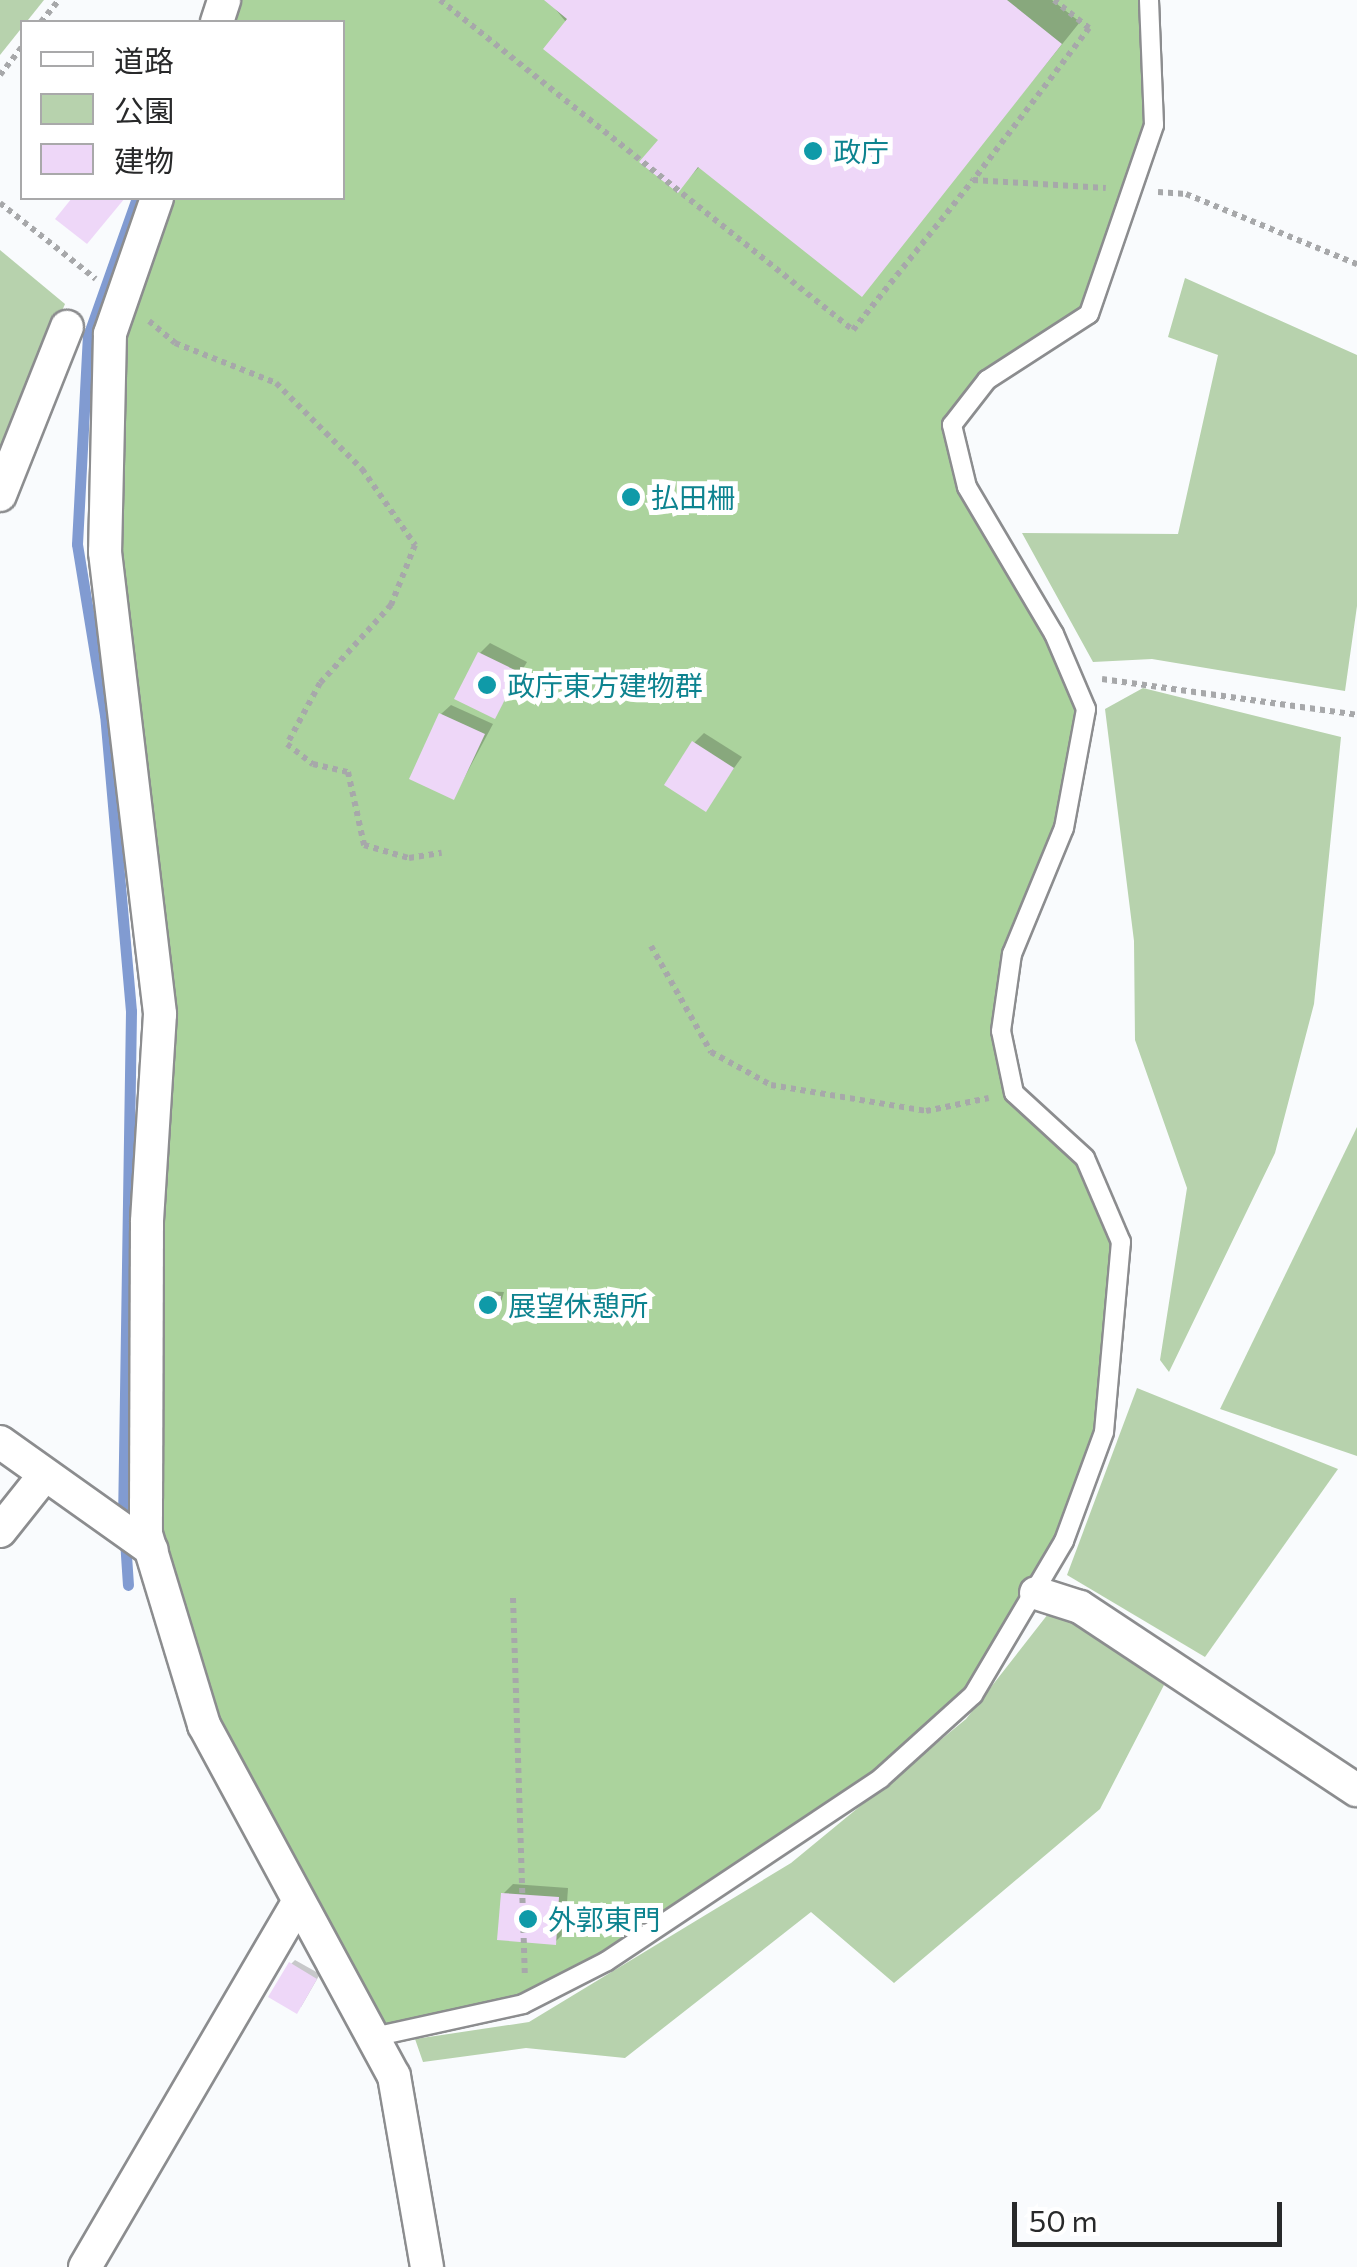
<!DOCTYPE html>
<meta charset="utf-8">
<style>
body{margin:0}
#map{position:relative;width:1357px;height:2267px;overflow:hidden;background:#f9fbfd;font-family:Commissioner,"Noto Sans JP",sans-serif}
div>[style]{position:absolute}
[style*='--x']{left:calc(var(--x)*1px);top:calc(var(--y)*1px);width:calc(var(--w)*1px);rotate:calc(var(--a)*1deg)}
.green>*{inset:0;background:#b7d2ad}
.forest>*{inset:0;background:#abd39d}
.shadow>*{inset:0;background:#0003}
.stream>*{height:11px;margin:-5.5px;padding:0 5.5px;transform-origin:5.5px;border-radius:5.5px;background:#819bd1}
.building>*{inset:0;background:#eed7f8}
.path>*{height:6px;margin-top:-3px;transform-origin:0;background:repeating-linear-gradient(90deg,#a7a8aa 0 5px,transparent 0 10px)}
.roads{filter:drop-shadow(2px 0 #8c8d8f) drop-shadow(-2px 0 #8c8d8f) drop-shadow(0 2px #8c8d8f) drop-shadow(0 -2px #8c8d8f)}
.service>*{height:18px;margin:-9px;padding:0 9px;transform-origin:9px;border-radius:9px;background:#fff}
.minor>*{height:32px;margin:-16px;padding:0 16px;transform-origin:16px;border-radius:16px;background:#fff}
.dots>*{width:28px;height:28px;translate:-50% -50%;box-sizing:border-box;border:5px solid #fff;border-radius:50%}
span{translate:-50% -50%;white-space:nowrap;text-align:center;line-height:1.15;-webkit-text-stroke:10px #fff;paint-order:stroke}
.culture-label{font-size:28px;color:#0d838f}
.left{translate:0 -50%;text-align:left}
.legend{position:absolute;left:20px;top:20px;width:325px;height:180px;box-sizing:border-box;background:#fff;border:2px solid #a9a9aa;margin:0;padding:12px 18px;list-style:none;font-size:30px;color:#28292a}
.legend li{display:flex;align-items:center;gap:20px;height:50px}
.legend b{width:50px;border:2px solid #a9a9aa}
.scale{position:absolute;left:1012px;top:2202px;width:270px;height:45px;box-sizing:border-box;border:5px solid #28292a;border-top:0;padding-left:12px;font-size:30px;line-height:35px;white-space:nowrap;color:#28292a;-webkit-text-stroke:8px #fff;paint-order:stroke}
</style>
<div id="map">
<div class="green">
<div style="clip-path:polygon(0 0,44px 0,0 55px)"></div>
<div style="clip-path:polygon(0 250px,65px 304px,0 456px)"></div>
<div style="clip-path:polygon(1185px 278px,1357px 355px,1357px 606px,1345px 691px,1152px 659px,1093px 662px,1022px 533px,1178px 534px,1218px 355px,1168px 337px)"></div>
<div style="clip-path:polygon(1143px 688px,1341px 737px,1314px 1004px,1275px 1153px,1169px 1372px,1160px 1360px,1187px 1188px,1135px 1040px,1134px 941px,1105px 709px)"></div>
<div style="clip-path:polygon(1357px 1127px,1357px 1456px,1220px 1409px)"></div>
<div style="clip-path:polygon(1137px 1388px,1338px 1469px,1205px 1657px,1067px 1575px)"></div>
<div style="clip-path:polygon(1048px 1614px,1072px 1615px,1164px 1685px,1100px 1809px,894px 1983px,811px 1912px,625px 2058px,526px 2048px,423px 2062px,415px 2039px,529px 2022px,791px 1863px,966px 1719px)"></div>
</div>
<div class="forest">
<div style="clip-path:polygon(224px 0,1149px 0,1159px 90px,1089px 314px,987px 380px,952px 425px,967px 487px,1086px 709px,1064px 828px,1012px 954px,1001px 1031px,1014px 1093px,1085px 1158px,1121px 1242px,1104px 1432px,1064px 1541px,973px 1695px,881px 1778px,523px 2004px,378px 2036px,252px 1828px,152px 1550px,160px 1014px,105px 552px,110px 334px,157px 198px,342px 198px,342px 22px,217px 22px)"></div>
</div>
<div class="shadow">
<div style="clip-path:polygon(548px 0,1052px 0,1080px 22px,862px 293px,700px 166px,678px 190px,661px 139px)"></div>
<div style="clip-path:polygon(490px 643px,527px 662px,495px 716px,480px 653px)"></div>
<div style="clip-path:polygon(451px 705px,493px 724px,454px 797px,441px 714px)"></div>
<div style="clip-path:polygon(704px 733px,742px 757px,705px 808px,694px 743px)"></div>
<div style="clip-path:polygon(484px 1291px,504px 1292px,498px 1313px,479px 1295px)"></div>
<div style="clip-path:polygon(513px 1884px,568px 1888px,565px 1932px,555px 1942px,503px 1894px)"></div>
<div style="clip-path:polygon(295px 1960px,320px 1974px,301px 2007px,291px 1964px)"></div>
</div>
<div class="stream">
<div style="--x:123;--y:1521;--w:510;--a:-89.1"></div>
<div style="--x:131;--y:1011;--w:297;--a:-95"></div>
<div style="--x:105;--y:715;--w:173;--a:-99.3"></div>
<div style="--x:77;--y:544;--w:208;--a:-87"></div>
<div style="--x:88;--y:336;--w:146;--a:-70.5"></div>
<div style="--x:125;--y:1540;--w:45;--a:86.2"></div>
</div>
<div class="building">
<div style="clip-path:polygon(544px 0,1007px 0,1062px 44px,862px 297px,698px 167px,678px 193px,639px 162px,658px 140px,543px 49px,567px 19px)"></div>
<div style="clip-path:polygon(72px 198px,125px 198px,87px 244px,55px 219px)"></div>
<div style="clip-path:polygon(478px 652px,519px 672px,495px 719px,454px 699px)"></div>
<div style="clip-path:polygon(439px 713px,485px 734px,454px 800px,409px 779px)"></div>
<div style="clip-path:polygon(692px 741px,734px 768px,706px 812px,664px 785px)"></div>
<div style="clip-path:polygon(477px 1294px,501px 1296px,499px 1315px,476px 1314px)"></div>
<div style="clip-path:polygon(501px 1893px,559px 1897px,556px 1945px,497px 1940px)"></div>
<div style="clip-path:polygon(289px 1962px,317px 1979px,297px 2014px,268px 1997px)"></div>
</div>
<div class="path">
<div style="--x:440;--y:0;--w:529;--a:38.63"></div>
<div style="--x:853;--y:330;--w:192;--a:-51.3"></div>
<div style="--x:1054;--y:0;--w:45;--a:38.7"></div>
<div style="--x:1089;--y:28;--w:191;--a:127.3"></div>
<div style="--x:973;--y:180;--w:133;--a:3.4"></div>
<div style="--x:41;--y:22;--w:28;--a:-51"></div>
<div style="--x:0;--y:75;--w:36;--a:-52"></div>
<div style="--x:1158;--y:192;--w:28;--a:4"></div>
<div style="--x:1186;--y:194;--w:185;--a:22.3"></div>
<div style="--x:0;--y:203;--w:122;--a:38.4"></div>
<div style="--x:149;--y:321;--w:34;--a:40"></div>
<div style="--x:175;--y:343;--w:109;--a:21.6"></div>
<div style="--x:276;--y:383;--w:122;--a:45"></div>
<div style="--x:362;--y:469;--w:93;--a:55.1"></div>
<div style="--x:415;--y:545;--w:65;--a:111.8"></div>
<div style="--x:391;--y:605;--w:105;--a:132.3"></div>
<div style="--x:320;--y:683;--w:69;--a:118.4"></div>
<div style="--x:287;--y:744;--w:33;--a:38"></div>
<div style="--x:313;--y:764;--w:36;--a:13"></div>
<div style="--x:348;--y:772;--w:75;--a:77.6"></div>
<div style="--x:364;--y:845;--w:47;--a:16.1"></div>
<div style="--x:409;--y:858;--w:33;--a:-9"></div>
<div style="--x:1102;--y:679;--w:258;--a:8"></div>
<div style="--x:651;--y:946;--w:122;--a:60.5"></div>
<div style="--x:711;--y:1052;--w:68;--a:28.8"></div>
<div style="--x:771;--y:1085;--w:157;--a:9.5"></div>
<div style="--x:926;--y:1111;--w:64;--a:-11.7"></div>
<div style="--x:513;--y:1598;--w:379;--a:88.2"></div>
</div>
<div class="roads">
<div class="service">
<div style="--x:378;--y:2036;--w:148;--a:-12.4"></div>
<div style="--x:523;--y:2004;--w:94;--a:-27.1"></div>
<div style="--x:607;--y:1961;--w:329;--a:-33.7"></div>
<div style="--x:881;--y:1778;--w:124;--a:-42.1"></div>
<div style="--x:973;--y:1695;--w:179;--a:-59.4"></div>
<div style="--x:1064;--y:1541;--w:116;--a:-69.8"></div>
<div style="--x:1104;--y:1432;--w:191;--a:-84.9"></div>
<div style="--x:1121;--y:1242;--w:91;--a:-113.2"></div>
<div style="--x:1085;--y:1158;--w:96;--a:-137.5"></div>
<div style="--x:1014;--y:1093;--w:63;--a:-101.8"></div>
<div style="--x:1001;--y:1031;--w:78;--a:-81.9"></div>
<div style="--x:1012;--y:954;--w:136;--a:-67.6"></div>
<div style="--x:1064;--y:828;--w:121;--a:-79.5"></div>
<div style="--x:1086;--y:709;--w:82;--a:-113.1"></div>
<div style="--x:1054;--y:634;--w:171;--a:-120.6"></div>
<div style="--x:967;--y:487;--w:64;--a:-103.6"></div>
<div style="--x:952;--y:425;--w:57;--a:-52.1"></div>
<div style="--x:987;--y:380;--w:121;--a:-32.9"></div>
<div style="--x:1089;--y:314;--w:200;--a:-71"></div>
<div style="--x:1154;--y:125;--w:125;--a:-92.3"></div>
</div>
<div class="minor">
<div style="--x:217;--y:22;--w:23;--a:-72"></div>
<div style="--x:157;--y:198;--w:144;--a:109.1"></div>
<div style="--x:110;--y:334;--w:218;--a:91.3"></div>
<div style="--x:105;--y:552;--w:465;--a:83.2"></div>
<div style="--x:160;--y:1014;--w:208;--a:93.6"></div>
<div style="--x:147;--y:1222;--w:312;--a:90.2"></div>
<div style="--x:146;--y:1534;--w:200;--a:73.1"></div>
<div style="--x:204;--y:1725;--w:399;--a:61.6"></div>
<div style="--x:394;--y:2076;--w:194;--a:80.2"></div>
<div style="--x:0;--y:495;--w:181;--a:-68.3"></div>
<div style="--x:0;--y:1442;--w:186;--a:35.4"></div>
<div style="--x:0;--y:1531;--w:69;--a:-51.5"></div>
<div style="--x:1036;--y:1593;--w:46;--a:17.7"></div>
<div style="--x:1080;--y:1607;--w:332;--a:33.5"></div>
<div style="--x:85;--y:2267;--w:423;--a:-59.7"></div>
</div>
</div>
<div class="dots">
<div style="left:813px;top:151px;background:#0f9aa8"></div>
<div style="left:631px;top:497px;background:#0f9aa8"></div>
<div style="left:487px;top:685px;background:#0f9aa8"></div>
<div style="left:488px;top:1305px;background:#0f9aa8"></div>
<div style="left:528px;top:1919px;background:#0f9aa8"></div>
</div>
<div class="culture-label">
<span class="left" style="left:833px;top:151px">政庁</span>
<span class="left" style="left:651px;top:497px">払田柵</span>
<span class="left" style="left:507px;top:685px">政庁東方建物群</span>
<span class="left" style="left:508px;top:1305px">展望休憩所</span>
<span class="left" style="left:548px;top:1919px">外郭東門</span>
</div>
<ul class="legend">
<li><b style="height:12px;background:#fff"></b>道路</li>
<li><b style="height:28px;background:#b7d2ad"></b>公園</li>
<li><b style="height:28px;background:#eed7f8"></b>建物</li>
</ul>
<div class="scale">50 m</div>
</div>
